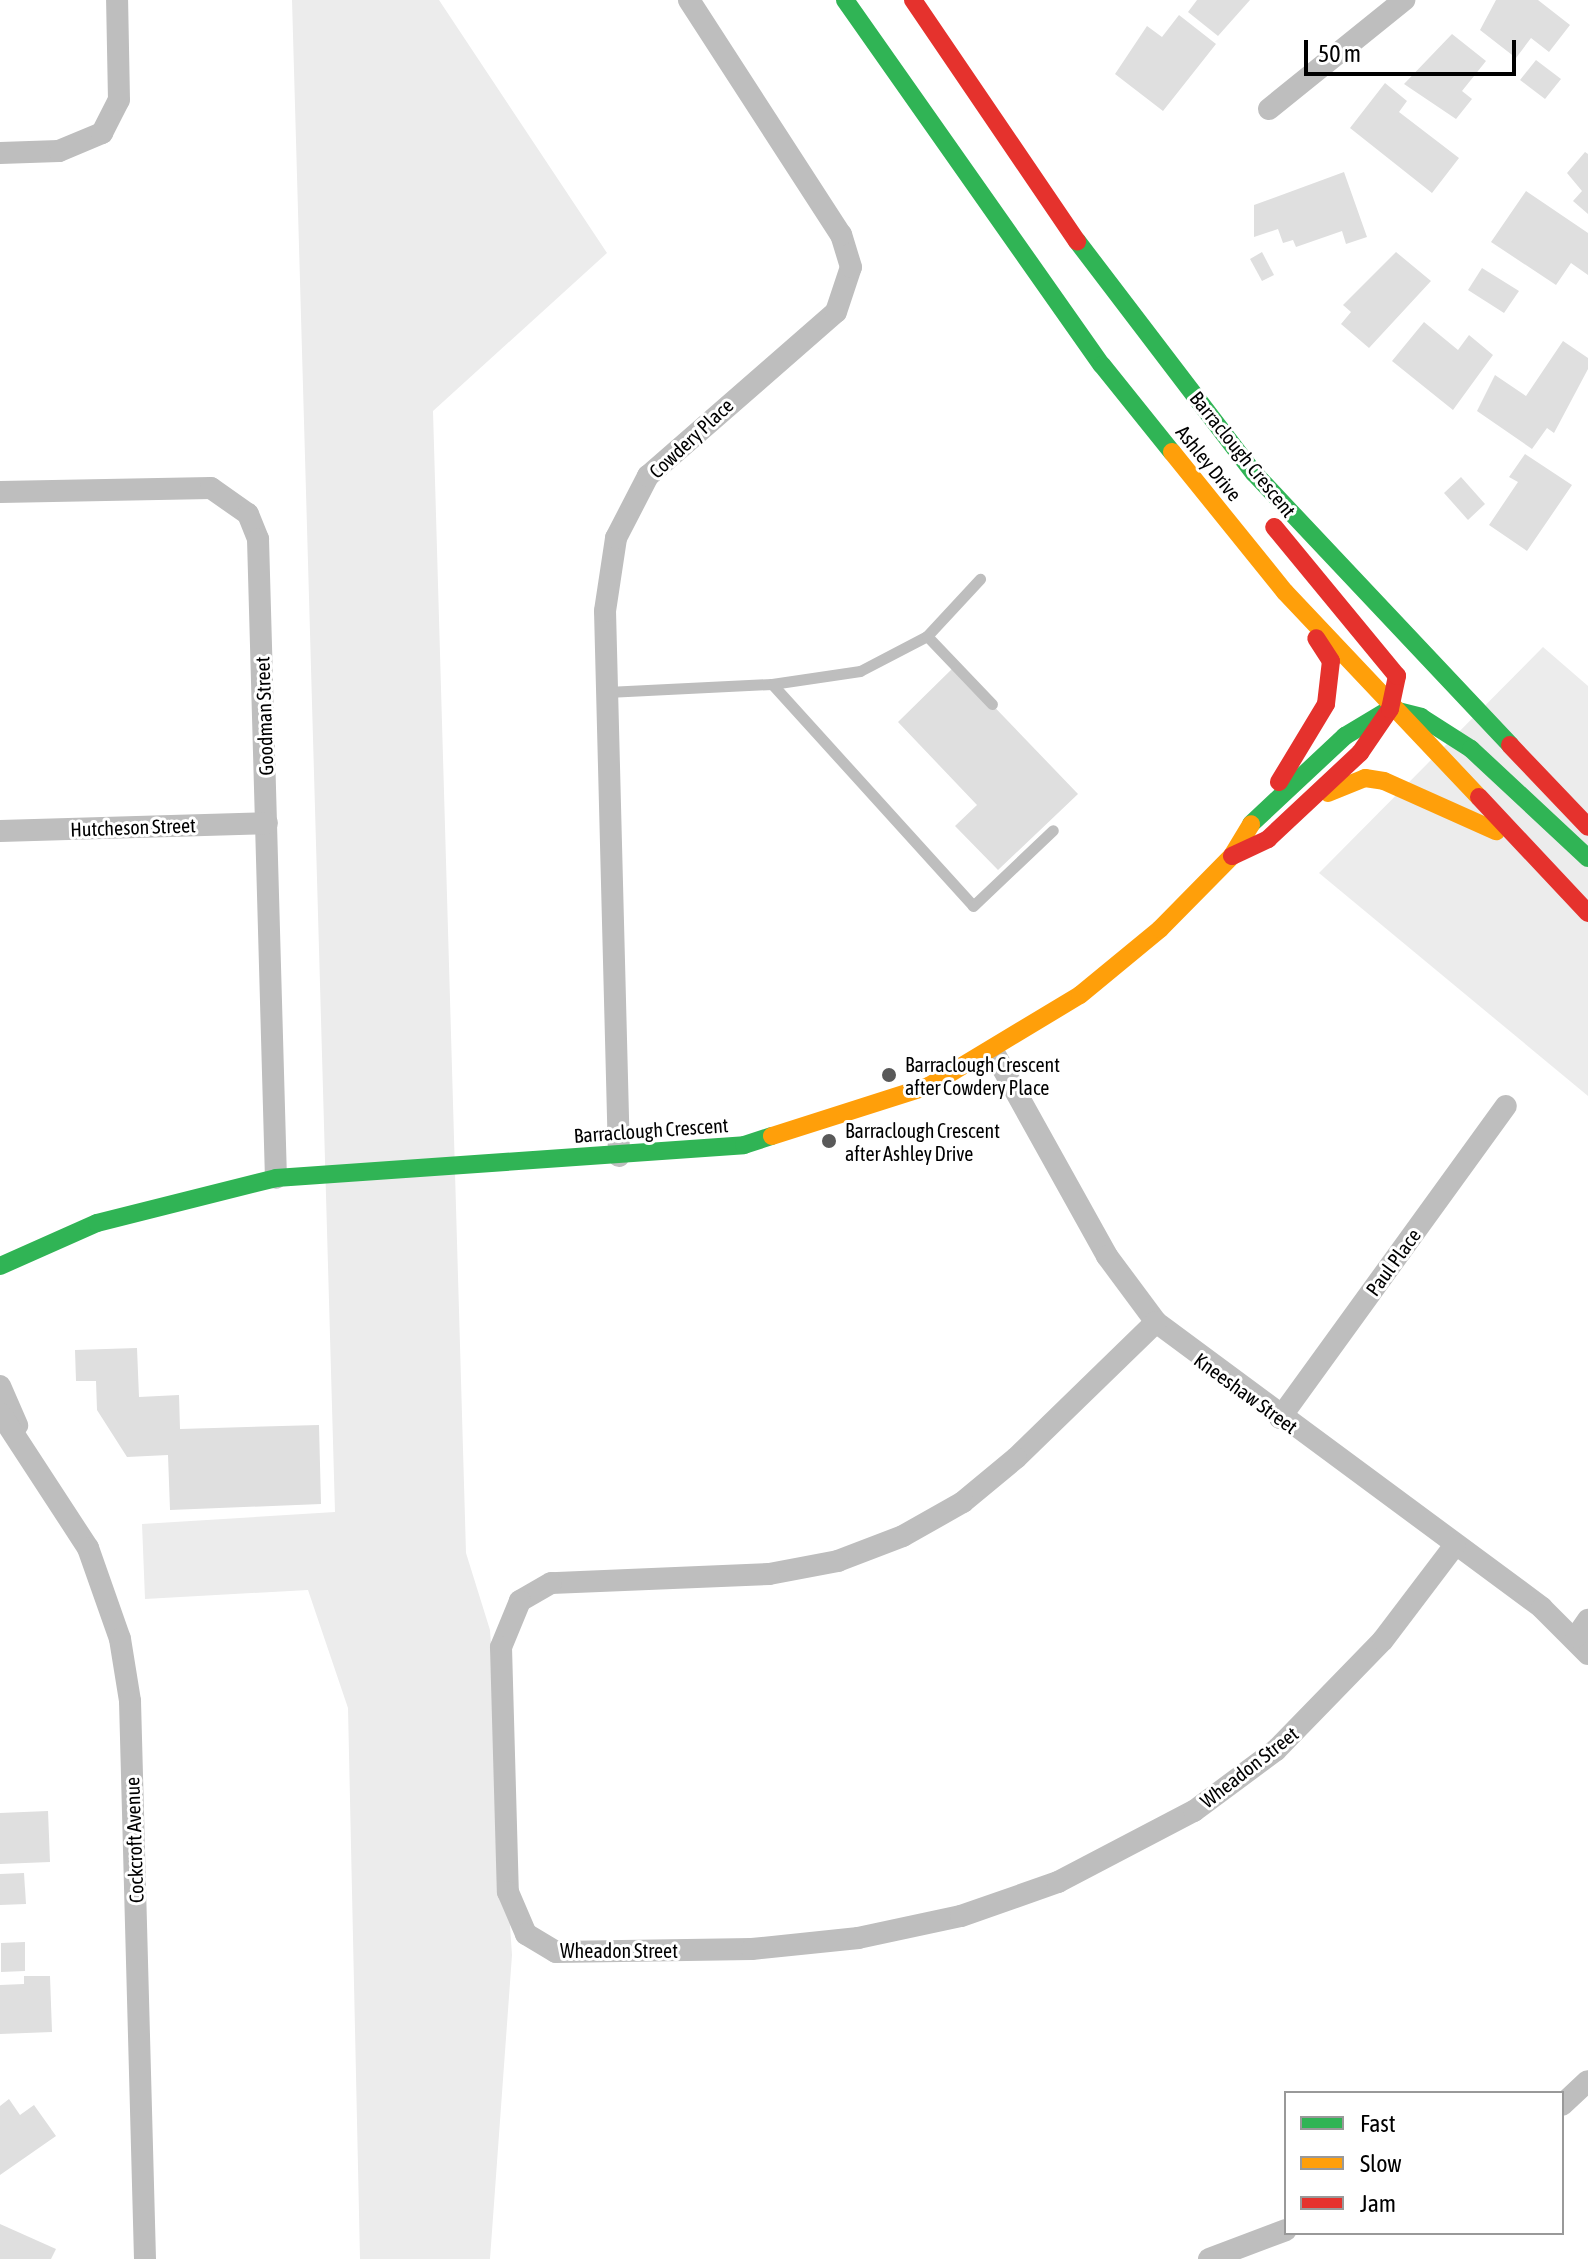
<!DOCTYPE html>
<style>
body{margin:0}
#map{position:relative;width:1588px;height:2259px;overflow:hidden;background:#fff;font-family:"Asap Condensed",sans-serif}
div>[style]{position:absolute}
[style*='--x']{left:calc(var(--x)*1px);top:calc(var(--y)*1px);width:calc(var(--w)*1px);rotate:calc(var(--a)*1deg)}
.green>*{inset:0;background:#ececec}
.building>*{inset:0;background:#dfdfdf}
.lane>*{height:11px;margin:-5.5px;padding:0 5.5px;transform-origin:5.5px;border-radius:5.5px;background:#bebebe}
.street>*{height:22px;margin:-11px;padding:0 11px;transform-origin:11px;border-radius:11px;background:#bebebe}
.fast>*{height:18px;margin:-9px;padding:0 9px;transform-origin:9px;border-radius:9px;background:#30b455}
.slow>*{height:18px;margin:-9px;padding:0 9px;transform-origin:9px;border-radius:9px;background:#ff9f0a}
.jam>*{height:18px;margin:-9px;padding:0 9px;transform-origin:9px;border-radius:9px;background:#e5322d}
.dots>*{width:22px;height:22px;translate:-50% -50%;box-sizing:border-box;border:4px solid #fff;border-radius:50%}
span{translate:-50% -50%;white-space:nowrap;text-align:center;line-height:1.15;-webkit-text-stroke:6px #fff;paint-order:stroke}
.street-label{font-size:20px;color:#000}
.poi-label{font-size:20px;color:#000}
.left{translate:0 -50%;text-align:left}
.legend{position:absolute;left:1284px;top:2091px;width:280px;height:144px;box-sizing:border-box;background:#fff;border:2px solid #999;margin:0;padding:10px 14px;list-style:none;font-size:24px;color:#000}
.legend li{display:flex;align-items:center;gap:16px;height:40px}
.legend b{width:40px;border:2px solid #999}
.scale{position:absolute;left:1304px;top:40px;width:212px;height:36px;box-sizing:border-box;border:4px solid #000;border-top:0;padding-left:10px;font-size:24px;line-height:28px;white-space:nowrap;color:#000;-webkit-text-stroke:6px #fff;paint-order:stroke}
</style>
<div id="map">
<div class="green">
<div style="clip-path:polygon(292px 0,439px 0,607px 253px,433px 411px,466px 1553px,490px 1630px,512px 1955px,490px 2259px,360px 2259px,348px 1708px,308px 1590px,145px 1599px,142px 1524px,335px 1512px)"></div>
<div style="clip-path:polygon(1543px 647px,1588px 686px,1588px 1096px,1319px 873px)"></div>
</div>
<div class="building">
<div style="clip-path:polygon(1197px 0,1250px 0,1218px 36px,1188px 12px)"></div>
<div style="clip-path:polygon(1496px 0,1538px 0,1570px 25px,1549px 52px,1531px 38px,1516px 58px,1480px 30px)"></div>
<div style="clip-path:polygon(1179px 15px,1216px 44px,1163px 111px,1115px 74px,1147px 26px,1162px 37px)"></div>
<div style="clip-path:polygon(1452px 34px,1486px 61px,1462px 91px,1472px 99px,1456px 119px,1404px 84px)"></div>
<div style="clip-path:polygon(1536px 60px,1561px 79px,1545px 99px,1520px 80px)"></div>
<div style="clip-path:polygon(1385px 83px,1407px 101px,1399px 112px,1459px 158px,1432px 193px,1350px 128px)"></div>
<div style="clip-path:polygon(1585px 152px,1588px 154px,1588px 214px,1573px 201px,1582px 191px,1567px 173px)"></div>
<div style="clip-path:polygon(1344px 172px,1367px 237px,1346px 244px,1342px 231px,1296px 247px,1293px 240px,1283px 243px,1278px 229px,1254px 237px,1254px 205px)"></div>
<div style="clip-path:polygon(1526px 191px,1588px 233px,1588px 275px,1571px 263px,1556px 285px,1491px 242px)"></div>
<div style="clip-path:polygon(1262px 252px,1274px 275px,1262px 281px,1250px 259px)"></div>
<div style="clip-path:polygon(1396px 252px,1431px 281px,1369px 348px,1341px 324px,1351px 312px,1343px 305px)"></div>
<div style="clip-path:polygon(1482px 268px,1519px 291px,1504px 313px,1468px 290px)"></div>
<div style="clip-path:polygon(1424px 322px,1458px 350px,1469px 335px,1493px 355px,1453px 410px,1392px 361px)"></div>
<div style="clip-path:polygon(1563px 341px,1588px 358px,1588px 369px,1554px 433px,1547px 428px,1532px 449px,1477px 411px,1495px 375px,1526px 396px)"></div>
<div style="clip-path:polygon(1525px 454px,1572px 485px,1527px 551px,1489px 525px,1518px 482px,1509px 477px)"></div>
<div style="clip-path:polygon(1461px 477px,1485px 504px,1468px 520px,1444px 493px)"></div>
<div style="clip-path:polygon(955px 666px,1078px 794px,998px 870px,955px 826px,977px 805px,898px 722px)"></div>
<div style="clip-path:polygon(137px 1348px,139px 1397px,179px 1395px,180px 1429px,319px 1425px,321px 1504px,170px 1510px,168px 1455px,127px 1457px,97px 1410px,96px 1381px,76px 1381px,75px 1350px)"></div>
<div style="clip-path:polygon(48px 1811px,50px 1862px,0 1864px,0 1813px)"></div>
<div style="clip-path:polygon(24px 1873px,26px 1904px,0 1905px,0 1874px)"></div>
<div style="clip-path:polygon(25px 1942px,25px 1971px,1px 1972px,1px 1943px)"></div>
<div style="clip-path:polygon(24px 1976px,50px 1976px,52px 2032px,0 2034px,0 1985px,24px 1984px)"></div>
<div style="clip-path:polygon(9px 2099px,20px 2115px,34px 2105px,56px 2136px,0 2175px,0 2106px)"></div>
<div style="clip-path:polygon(0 2224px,56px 2249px,51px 2259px,0 2259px)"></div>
</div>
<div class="lane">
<div style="--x:927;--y:636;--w:94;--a:46.3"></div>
<div style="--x:772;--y:684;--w:299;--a:47.8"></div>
<div style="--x:973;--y:906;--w:110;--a:-43.5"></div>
<div style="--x:607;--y:692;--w:165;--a:-2.8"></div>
<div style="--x:772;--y:684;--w:89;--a:-8.4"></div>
<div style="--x:860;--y:671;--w:76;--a:-27.6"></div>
<div style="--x:927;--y:636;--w:78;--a:-47.1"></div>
</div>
<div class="street">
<div style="--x:1269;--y:109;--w:174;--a:-38.9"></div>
<div style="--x:0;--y:153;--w:59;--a:-1.9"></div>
<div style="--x:59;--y:151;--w:47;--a:-22.7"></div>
<div style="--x:102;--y:133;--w:37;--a:-63"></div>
<div style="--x:119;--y:100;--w:100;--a:-91.1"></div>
<div style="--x:0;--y:492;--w:211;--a:-1.1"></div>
<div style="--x:211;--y:488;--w:45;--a:35.1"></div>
<div style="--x:248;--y:514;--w:27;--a:68"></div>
<div style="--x:258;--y:539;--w:639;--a:88.39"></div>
<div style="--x:0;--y:831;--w:267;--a:-1.7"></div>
<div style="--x:993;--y:1051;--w:235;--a:60.9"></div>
<div style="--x:1107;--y:1256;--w:82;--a:53.4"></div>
<div style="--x:1156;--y:1322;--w:480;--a:36.5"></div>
<div style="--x:1542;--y:1608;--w:65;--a:45"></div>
<div style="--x:619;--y:1156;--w:545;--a:-91.47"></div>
<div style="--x:605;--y:611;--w:74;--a:-81.4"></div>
<div style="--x:616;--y:538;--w:70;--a:-62.7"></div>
<div style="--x:648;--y:476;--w:249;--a:-41.1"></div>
<div style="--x:836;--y:312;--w:47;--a:-71.6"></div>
<div style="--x:851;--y:267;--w:34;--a:-107"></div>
<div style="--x:841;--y:235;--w:280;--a:-122.9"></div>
<div style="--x:1156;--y:1322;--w:195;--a:135.8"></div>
<div style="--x:1016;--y:1458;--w:69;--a:140.3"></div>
<div style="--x:963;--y:1502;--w:69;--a:150.5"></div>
<div style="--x:903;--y:1536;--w:70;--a:159"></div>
<div style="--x:838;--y:1561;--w:70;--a:169.3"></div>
<div style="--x:769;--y:1574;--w:218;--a:177.6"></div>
<div style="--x:551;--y:1583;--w:36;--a:150"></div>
<div style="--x:520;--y:1601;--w:50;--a:112.4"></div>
<div style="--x:501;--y:1647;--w:245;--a:88.4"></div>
<div style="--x:508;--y:1892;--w:46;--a:66.8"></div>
<div style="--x:526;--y:1934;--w:35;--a:31"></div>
<div style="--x:556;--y:1952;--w:196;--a:-0.9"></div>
<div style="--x:752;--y:1949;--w:107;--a:-5.9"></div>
<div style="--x:858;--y:1938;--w:105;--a:-12.1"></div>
<div style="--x:961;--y:1916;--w:103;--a:-19.3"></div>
<div style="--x:1058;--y:1882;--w:153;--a:-27.6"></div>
<div style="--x:1194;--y:1811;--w:102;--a:-36.6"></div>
<div style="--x:1276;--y:1750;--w:153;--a:-45.8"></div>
<div style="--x:1383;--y:1640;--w:119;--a:-52.8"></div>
<div style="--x:0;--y:1386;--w:43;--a:66.4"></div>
<div style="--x:0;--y:1413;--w:161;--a:56.9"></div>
<div style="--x:88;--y:1548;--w:96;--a:70.6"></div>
<div style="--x:120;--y:1639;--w:63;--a:80.8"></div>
<div style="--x:130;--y:1701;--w:558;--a:88.46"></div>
<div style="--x:1280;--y:1418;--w:385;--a:-54.1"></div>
<div style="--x:1576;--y:1637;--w:21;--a:-55"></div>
<div style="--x:1562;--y:2105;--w:35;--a:-43"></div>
<div style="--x:1209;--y:2259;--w:82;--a:-20.6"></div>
</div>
<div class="fast">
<div style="--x:845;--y:0;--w:446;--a:54.9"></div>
<div style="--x:1102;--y:365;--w:112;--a:51.2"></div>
<div style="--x:1077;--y:241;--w:292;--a:52.7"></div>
<div style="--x:1254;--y:473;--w:374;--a:46.7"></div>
<div style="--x:1251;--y:824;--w:129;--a:-43.1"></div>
<div style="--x:1345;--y:736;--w:52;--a:-31"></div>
<div style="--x:1390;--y:709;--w:32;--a:14"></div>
<div style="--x:1421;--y:717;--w:59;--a:32.6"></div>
<div style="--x:1471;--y:749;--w:160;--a:43"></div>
<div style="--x:0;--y:1266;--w:106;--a:-23.9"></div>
<div style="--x:97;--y:1223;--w:185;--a:-14.1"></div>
<div style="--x:276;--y:1178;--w:469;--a:-4"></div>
<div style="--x:744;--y:1145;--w:29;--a:-18"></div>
</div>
<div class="slow">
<div style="--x:1172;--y:452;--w:180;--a:51.1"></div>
<div style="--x:1285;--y:592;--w:282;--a:46.6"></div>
<div style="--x:1328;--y:793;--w:40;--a:-22"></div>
<div style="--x:1365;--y:778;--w:19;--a:9"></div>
<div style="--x:1384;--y:781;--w:123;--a:24.1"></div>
<div style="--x:772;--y:1136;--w:165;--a:-17.7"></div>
<div style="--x:929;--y:1086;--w:176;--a:-31.1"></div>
<div style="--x:1080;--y:995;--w:104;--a:-39.5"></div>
<div style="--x:1160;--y:929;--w:103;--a:-45.4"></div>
<div style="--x:1232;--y:856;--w:37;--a:-59"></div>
</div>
<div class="jam">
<div style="--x:913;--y:0;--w:292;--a:55.8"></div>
<div style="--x:1510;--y:745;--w:113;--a:46.4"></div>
<div style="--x:1279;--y:782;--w:91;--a:-58.9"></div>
<div style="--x:1326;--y:704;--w:43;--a:-83.4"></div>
<div style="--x:1331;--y:661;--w:27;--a:-123"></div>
<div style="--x:1479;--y:797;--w:159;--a:46.8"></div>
<div style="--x:1232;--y:856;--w:40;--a:-25"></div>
<div style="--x:1268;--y:839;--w:126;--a:-43.1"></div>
<div style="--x:1360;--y:753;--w:53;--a:-55.7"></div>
<div style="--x:1390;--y:709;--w:34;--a:-78"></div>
<div style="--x:1397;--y:676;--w:193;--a:-129.5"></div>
</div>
<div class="dots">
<div style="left:889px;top:1075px;background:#595959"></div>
<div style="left:829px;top:1141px;background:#595959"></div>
</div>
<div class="street-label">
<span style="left:691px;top:438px;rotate:-43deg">Cowdery Place</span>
<span style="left:1243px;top:454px;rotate:51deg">Barraclough Crescent</span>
<span style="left:1209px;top:463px;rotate:51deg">Ashley Drive</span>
<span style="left:264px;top:716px;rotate:-92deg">Goodman Street</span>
<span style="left:133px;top:827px;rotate:-2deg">Hutcheson Street</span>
<span style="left:651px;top:1130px;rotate:-4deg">Barraclough Crescent</span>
<span style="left:1393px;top:1262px;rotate:-54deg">Paul Place</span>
<span style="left:1246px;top:1393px;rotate:36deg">Kneeshaw Street</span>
<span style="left:1249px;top:1767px;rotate:-38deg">Wheadon Street</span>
<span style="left:134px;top:1840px;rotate:-92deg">Cockcroft Avenue</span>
<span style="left:619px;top:1950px">Wheadon Street</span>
</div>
<div class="poi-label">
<span class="left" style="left:905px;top:1076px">Barraclough Crescent<br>after Cowdery Place</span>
<span class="left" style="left:845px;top:1142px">Barraclough Crescent<br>after Ashley Drive</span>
</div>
<ul class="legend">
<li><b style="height:10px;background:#30b455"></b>Fast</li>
<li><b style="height:10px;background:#ff9f0a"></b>Slow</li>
<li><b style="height:10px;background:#e5322d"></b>Jam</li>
</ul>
<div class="scale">50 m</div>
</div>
